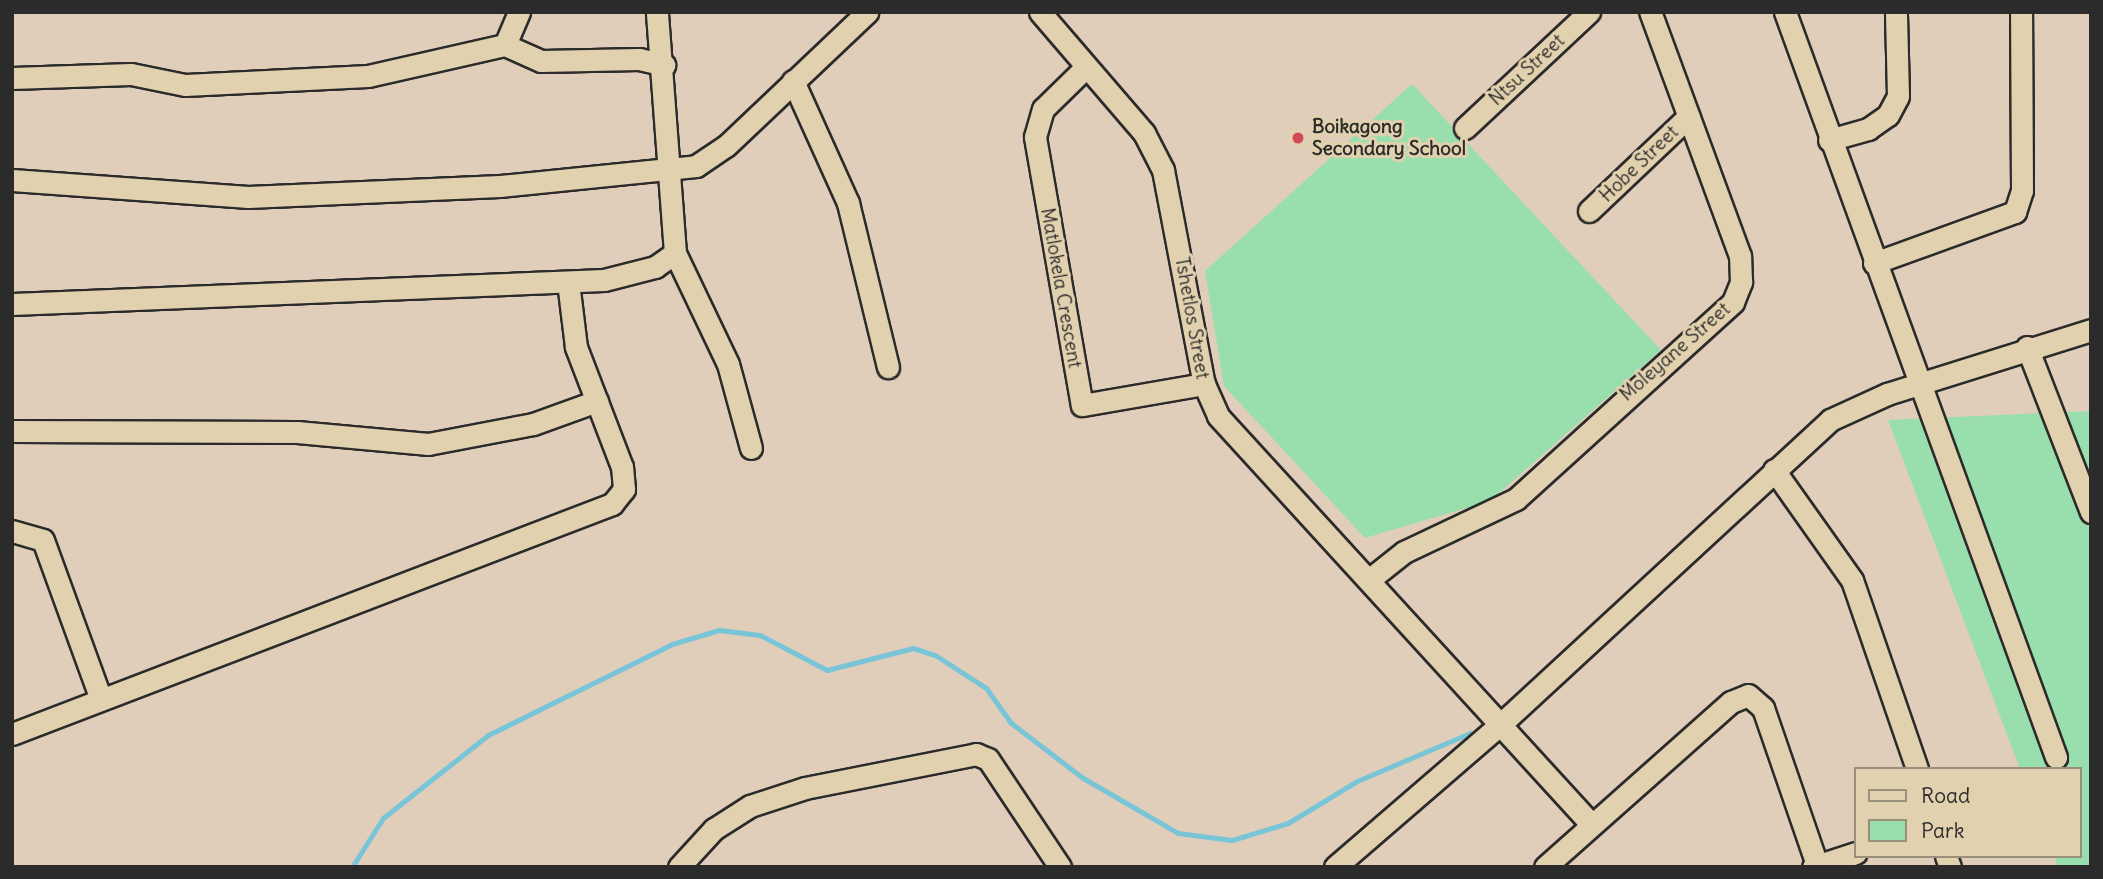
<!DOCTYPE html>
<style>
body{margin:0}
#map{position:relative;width:2103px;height:879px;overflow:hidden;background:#e0cdba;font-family:Delius,sans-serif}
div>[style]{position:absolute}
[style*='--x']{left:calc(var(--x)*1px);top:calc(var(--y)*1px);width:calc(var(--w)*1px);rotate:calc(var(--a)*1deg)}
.green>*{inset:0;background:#99dfad}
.stream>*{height:5px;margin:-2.5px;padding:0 2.5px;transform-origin:2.5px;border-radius:2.5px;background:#79c5d8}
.roads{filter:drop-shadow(2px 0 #2b2b2b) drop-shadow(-2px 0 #2b2b2b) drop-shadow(0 2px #2b2b2b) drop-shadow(0 -2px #2b2b2b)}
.minor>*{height:21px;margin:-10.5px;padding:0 10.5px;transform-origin:10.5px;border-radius:10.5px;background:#e2d1ae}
.dots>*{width:19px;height:19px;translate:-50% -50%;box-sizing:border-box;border:4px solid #e2d1ae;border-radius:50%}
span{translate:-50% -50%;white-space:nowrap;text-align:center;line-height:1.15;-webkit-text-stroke:6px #e2d1ae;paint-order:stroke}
.street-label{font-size:19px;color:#2b2b2b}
.poi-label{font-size:19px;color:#2b2b2b;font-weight:700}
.left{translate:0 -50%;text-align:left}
.frame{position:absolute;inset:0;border:14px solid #2b2b2b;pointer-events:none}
.legend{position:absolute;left:1854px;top:767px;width:228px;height:91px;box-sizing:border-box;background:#e2d1ae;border:2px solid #998f7a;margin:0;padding:9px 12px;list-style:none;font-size:21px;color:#2b2b2b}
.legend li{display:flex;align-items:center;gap:14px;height:35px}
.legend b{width:35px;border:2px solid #998f7a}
</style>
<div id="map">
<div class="green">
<div style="clip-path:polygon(1412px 84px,1661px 350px,1490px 501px,1365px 538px,1224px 386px,1205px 271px)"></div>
<div style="clip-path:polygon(2091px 411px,2091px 867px,2058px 867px,2054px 856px,2080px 856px,2080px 769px,2020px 769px,1888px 420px)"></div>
</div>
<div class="stream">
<div style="--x:352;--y:867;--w:58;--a:-57.7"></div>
<div style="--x:383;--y:818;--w:134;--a:-38.3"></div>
<div style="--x:488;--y:735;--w:205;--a:-26.3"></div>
<div style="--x:672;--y:644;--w:49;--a:-16.6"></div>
<div style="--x:719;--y:630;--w:41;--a:7"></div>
<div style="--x:760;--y:635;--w:76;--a:27.6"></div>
<div style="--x:827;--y:670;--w:89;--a:-14.3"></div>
<div style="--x:913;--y:648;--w:23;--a:18"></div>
<div style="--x:935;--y:655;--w:61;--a:32.9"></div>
<div style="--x:986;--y:688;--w:43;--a:54.5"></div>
<div style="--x:1011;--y:723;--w:91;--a:37.4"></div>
<div style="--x:1083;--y:778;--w:110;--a:30.1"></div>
<div style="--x:1178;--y:833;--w:54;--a:7.4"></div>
<div style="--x:1232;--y:840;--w:59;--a:-16.9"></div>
<div style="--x:1288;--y:823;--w:81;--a:-31.3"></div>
<div style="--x:1357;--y:781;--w:123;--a:-23"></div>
</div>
<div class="roads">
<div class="minor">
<div style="--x:1040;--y:12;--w:160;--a:49.3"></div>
<div style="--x:1144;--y:133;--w:42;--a:62.8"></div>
<div style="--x:1163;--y:170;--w:218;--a:79.2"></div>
<div style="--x:1204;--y:384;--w:35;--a:66"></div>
<div style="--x:1218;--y:416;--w:554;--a:47.56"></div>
<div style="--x:1785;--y:12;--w:793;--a:70.01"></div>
<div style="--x:505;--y:45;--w:39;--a:24"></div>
<div style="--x:541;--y:61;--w:98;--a:-1.2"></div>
<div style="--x:639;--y:59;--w:26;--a:13"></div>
<div style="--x:1086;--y:67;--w:60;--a:135.7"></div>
<div style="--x:1043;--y:109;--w:29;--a:106"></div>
<div style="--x:1035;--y:137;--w:272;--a:80.1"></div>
<div style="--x:1082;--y:405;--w:124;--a:-9.8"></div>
<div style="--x:12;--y:78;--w:119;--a:-1.9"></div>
<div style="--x:131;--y:74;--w:55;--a:11.5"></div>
<div style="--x:185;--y:85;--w:183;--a:-2.8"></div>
<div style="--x:368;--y:76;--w:140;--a:-12.8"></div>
<div style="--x:505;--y:45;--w:36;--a:-67"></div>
<div style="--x:793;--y:81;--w:134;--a:65.7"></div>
<div style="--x:848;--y:203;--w:169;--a:76.3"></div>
<div style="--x:1465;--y:128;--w:170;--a:-43.1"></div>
<div style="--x:1829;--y:140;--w:41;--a:-15.8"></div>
<div style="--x:1868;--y:129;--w:24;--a:-35"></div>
<div style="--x:1888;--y:115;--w:21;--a:-62"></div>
<div style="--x:1898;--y:96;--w:84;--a:-91.4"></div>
<div style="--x:12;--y:180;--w:237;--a:4.1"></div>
<div style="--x:248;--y:197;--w:252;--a:-2.5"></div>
<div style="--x:500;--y:186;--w:197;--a:-5.8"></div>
<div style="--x:696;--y:166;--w:36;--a:-34"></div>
<div style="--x:726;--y:146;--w:195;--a:-43.5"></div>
<div style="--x:1589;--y:211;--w:137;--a:-43.5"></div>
<div style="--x:675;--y:253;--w:123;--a:64.5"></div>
<div style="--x:728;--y:364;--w:87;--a:74.7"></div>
<div style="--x:1874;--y:263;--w:150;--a:-19.9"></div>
<div style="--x:2015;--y:212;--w:22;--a:-72"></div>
<div style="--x:2022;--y:191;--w:179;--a:-90.3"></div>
<div style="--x:12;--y:304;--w:592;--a:-2.32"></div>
<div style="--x:604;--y:280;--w:53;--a:-14.3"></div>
<div style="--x:655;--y:267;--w:24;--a:-35"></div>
<div style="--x:675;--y:253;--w:242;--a:-94.3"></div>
<div style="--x:2027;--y:347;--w:177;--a:68.8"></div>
<div style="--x:12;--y:431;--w:285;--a:0.2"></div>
<div style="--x:297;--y:432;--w:132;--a:5.2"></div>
<div style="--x:428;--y:444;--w:107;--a:-10.8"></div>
<div style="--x:533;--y:424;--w:68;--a:-19.8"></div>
<div style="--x:1774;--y:470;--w:135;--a:54.7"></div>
<div style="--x:1852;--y:580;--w:200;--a:71"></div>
<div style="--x:12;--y:531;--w:32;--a:16"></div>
<div style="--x:43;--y:540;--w:169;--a:70"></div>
<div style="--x:1370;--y:579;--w:43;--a:-38.5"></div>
<div style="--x:1404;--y:552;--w:124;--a:-25.3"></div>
<div style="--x:1516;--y:499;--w:293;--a:-42.2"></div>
<div style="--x:1733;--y:302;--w:22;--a:-68"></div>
<div style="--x:1741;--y:282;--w:26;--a:-92"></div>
<div style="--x:1740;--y:256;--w:260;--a:-110.2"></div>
<div style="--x:12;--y:734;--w:643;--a:-20.97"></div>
<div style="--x:612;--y:504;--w:19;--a:-51"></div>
<div style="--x:624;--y:489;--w:22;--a:-95"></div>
<div style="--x:622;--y:467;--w:129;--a:-111"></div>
<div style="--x:576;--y:347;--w:65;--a:-97"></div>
<div style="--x:1946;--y:856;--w:12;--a:70"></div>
<div style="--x:679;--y:867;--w:52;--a:-47.4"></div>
<div style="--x:714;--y:829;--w:43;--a:-32.6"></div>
<div style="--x:750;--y:806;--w:58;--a:-18.1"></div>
<div style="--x:805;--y:788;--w:174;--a:-11.2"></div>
<div style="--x:976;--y:754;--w:13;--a:23"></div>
<div style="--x:988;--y:759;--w:130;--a:56.3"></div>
<div style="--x:1335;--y:867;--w:221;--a:-40.8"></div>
<div style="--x:1502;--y:723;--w:447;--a:-42.7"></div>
<div style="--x:1830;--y:420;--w:63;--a:-24.5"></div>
<div style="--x:1887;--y:394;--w:214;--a:-17.4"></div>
<div style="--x:1545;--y:867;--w:249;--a:-41.6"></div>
<div style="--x:1731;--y:702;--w:18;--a:-22"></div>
<div style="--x:1748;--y:695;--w:20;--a:41"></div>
<div style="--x:1763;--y:708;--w:166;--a:71"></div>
<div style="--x:1813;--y:867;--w:45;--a:-18"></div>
</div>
</div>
<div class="dots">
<div style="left:1298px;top:138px;background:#d1495b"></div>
</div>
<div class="street-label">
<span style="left:1527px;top:70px;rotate:-43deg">Ntsu Street</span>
<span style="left:1639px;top:164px;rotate:-44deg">Hobe Street</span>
<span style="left:1061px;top:288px;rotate:80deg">Matlokela Crescent</span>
<span style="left:1192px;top:318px;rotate:80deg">Tshetlos Street</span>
<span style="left:1675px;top:352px;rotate:-41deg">Moleyane Street</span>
</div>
<div class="poi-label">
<span class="left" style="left:1312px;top:138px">Boikagong<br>Secondary School</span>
</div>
<div class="frame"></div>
<ul class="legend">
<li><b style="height:9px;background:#e2d1ae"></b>Road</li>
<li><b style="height:19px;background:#99dfad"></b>Park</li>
</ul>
</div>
